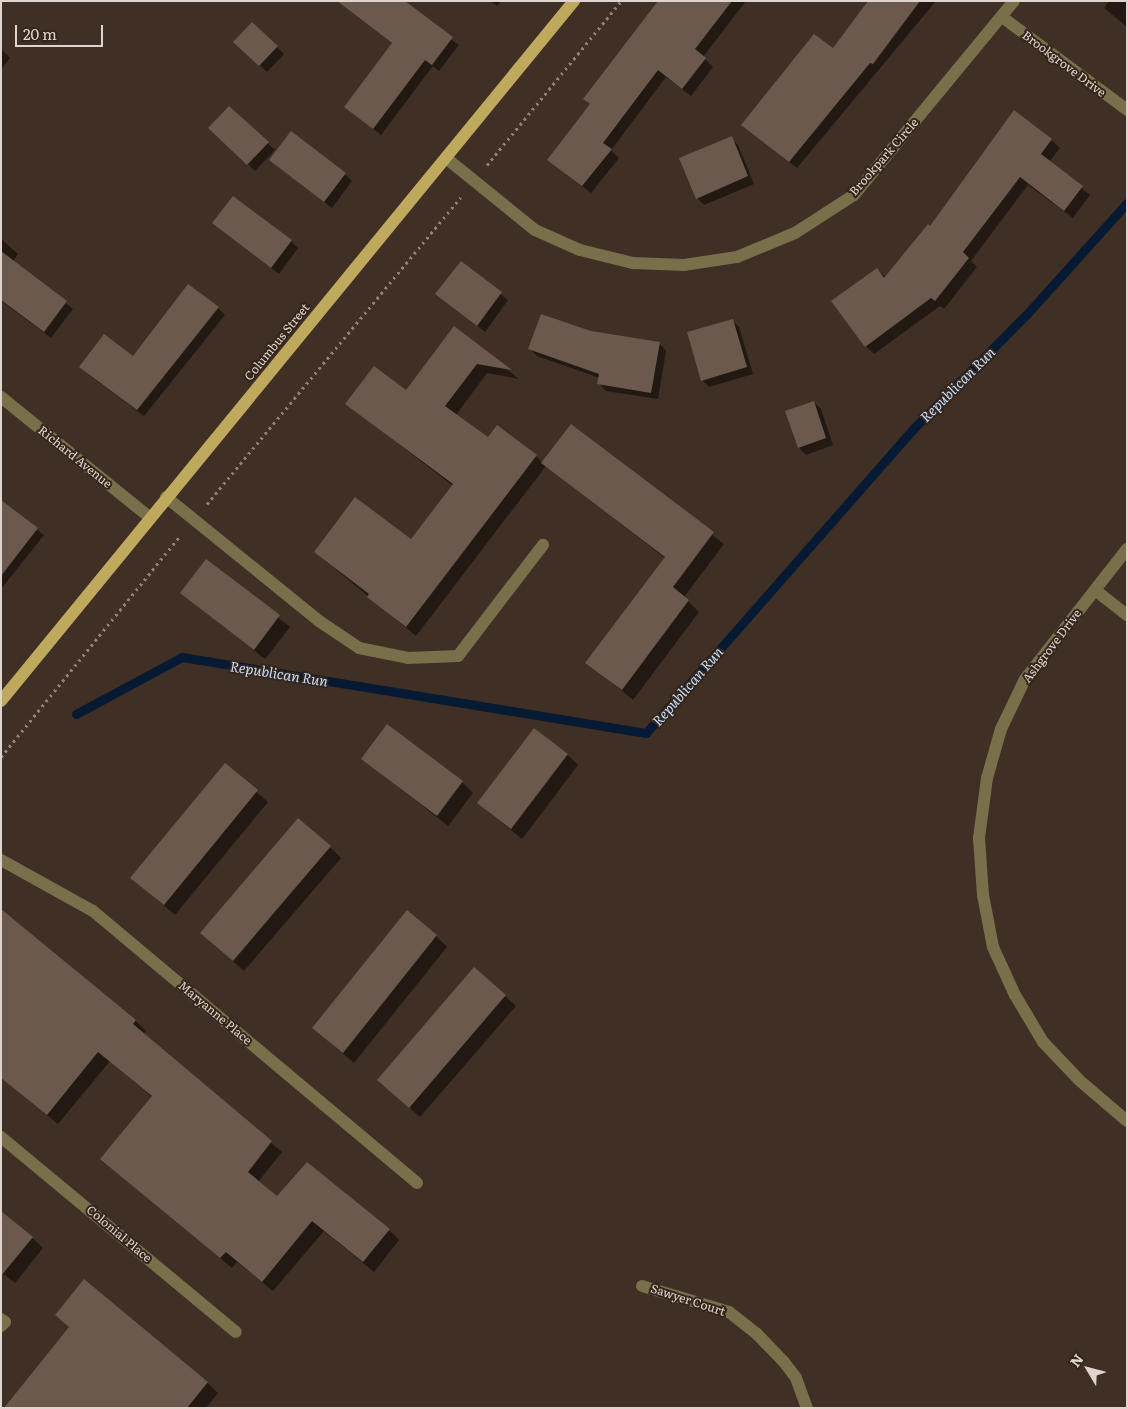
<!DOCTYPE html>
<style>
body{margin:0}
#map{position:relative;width:1128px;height:1409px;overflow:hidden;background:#402f25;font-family:Literata,serif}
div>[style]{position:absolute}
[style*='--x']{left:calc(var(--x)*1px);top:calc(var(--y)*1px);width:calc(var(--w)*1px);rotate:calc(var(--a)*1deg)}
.shadow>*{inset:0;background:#0007}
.stream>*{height:9px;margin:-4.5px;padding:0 4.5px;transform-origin:4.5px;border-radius:4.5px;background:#071a34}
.building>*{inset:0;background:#6b594d}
.path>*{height:3px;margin-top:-1.5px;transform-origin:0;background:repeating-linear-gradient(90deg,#8f8178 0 2.5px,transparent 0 6.5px)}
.minor>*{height:12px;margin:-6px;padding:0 6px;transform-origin:6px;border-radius:6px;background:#796f4b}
.major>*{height:12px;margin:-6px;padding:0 6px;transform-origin:6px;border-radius:6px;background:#bfa95d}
span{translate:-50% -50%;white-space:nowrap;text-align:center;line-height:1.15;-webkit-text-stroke:4px #35261b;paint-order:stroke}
.street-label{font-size:12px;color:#e0d5ce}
.water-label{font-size:14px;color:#c5ddfe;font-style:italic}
.frame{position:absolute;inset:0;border:2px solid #e0d5ce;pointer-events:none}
.north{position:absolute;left:1063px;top:1344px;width:50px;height:50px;-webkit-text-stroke:4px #35261b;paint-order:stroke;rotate:307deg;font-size:14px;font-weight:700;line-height:20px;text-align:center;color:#e0d5ce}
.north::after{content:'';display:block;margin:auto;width:18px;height:22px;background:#e0d5ce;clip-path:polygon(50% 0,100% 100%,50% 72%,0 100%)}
.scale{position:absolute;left:15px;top:25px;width:88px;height:22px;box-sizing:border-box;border:2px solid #e0d5ce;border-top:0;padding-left:6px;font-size:15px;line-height:18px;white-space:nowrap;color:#e0d5ce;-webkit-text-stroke:4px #35261b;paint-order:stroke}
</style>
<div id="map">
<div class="shadow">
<div style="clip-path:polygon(337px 1px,395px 1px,459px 45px,439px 71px,433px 66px,381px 135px,345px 107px,393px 44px)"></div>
<div style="clip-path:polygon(490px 1px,501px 1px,497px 6px)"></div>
<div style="clip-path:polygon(675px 1px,746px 1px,703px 57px,713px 67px,691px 96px,666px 77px,611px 150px,619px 158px,591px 193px,549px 160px,591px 105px,584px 99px)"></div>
<div style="clip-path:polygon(870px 1px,936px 1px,797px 168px,750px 132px,833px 50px)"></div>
<div style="clip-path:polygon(1109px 1px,1127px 1px,1127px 27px,1104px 8px)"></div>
<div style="clip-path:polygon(253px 24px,284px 54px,267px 72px,242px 49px)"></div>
<div style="clip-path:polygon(1px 49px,10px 58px,1px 70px)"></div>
<div style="clip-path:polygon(229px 108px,275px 150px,255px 171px,217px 135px)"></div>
<div style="clip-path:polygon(731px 138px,738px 145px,754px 184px,704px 205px,697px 198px)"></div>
<div style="clip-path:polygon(1051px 140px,1060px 148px,1049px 162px,1090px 195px,1073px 218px,1028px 185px,971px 261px,977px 267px,944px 309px,940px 306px,874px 354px,866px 346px,877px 269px,886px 278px,930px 228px)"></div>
<div style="clip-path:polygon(271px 160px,345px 174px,352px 181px,332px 208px)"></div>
<div style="clip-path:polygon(214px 223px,291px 241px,298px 248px,279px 274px)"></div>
<div style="clip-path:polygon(1px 239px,18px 254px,13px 261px,73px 309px,51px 338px,1px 301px)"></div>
<div style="clip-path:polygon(461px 263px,508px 300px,485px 332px,437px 294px)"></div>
<div style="clip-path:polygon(218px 308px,225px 315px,144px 416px,88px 374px,134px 358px)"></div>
<div style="clip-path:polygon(732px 320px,739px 327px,753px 374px,709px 387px,702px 380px)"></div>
<div style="clip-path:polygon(454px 328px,519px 379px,487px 373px,456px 415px,489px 439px,536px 456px,543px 463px,571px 426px,724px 544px,684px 597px,699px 612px,633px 700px,587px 662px,665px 558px,546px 466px,416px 636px,315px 552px,411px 541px,453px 486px,347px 404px,406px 391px)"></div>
<div style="clip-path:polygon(591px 332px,659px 343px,666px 351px,658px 399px,606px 391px,599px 383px,600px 378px,537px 356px,530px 349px)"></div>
<div style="clip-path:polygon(814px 402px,821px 409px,833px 445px,806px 455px,799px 448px)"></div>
<div style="clip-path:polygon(1px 502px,44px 535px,1px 589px)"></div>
<div style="clip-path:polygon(206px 561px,290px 627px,265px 659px,181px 593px)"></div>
<div style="clip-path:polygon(567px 754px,578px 765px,522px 839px,478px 803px)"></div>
<div style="clip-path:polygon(363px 759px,462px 782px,473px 793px,448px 826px)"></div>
<div style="clip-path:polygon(225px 765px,268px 802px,175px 915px,132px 878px)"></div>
<div style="clip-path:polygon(330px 847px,341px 858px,244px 971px,201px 933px)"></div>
<div style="clip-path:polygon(1px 911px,136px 1021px,146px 1031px,143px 1035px,282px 1152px,258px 1182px,278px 1198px,389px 1230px,399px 1240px,374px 1272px,324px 1231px,273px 1291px,237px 1262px,232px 1268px,101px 1159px,152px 1097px,110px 1061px,58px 1124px,1px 1078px)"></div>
<div style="clip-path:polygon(436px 936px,447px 947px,354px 1063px,313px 1028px)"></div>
<div style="clip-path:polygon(505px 996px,516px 1006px,420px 1117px,378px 1080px)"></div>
<div style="clip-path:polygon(32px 1238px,43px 1248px,15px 1283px,1px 1272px)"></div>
<div style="clip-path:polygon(57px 1315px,207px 1382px,218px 1393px,206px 1408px,167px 1408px)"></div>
</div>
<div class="stream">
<div style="--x:76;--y:714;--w:120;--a:-28.3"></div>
<div style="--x:182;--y:657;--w:470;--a:9.3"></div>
<div style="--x:646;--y:733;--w:403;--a:-48.7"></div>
<div style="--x:912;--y:430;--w:162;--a:-45.3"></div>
<div style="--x:1026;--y:315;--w:151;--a:-48"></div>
</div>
<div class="building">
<div style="clip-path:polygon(337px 1px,405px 1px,453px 37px,432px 65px,425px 60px,373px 129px,344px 107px,392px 43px)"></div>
<div style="clip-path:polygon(658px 1px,732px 1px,695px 49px,706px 58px,682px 89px,658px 70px,603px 143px,612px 149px,582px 186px,547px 160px,590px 104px,583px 99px)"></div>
<div style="clip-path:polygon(868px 1px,920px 1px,873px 64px,870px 63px,789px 162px,741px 125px,814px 34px,833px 48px)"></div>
<div style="clip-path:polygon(252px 22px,278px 46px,259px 66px,233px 42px)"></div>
<div style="clip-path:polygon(229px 106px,269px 142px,247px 165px,208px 128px)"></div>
<div style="clip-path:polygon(1014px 110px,1052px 139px,1041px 154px,1083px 186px,1064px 211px,1020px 177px,963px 252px,969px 258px,935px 301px,931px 298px,865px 347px,831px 301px,877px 268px,884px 278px,928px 224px,930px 226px)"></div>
<div style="clip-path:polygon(291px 131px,346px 173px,324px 202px,269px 160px)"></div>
<div style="clip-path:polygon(732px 136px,748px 176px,696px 199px,679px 158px)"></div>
<div style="clip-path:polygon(233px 196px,292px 240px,271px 268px,212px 223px)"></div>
<div style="clip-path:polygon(1px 251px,67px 301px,44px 332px,1px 300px)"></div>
<div style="clip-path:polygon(461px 261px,502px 292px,477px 326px,435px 294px)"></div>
<div style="clip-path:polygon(188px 284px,219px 307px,137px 410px,79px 367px,104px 334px,133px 356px)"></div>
<div style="clip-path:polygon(541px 314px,591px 331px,660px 342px,651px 393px,597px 384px,599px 374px,528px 349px)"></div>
<div style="clip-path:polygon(733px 319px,747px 367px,701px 381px,687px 332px)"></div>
<div style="clip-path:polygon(454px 326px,512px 370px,477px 364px,445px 406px,488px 437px,497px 425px,537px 455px,406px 627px,367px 597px,369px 594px,314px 552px,355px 497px,411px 539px,453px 484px,345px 404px,374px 366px,406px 390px)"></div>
<div style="clip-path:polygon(814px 401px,826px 438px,798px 448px,785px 411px)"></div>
<div style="clip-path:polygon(571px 424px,714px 532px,673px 587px,689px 600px,622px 690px,585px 663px,665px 557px,541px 463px)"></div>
<div style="clip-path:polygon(1px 500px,38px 528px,1px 576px)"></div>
<div style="clip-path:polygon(206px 559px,280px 615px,254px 650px,180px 593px)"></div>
<div style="clip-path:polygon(387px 724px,463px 781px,437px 816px,361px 759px)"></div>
<div style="clip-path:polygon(534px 728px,568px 754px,511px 829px,477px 803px)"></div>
<div style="clip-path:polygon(225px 763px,258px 790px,164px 905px,130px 878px)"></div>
<div style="clip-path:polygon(298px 818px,331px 846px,233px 961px,200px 933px)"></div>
<div style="clip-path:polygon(1px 909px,136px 1020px,133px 1024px,272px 1141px,248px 1172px,277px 1196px,307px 1162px,390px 1229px,363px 1262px,312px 1221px,262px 1282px,226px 1252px,220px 1258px,100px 1159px,152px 1096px,98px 1052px,47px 1115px,1px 1078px)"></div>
<div style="clip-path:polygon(407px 910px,437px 935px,343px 1053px,312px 1028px)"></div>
<div style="clip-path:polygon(474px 967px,506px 995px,409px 1108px,377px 1080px)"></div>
<div style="clip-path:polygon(1px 1211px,33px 1237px,1px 1276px)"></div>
<div style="clip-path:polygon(84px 1279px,208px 1382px,187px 1408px,4px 1408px,69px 1327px,55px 1315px)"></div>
</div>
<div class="path">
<div style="--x:487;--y:165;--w:212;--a:-50.7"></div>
<div style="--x:207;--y:504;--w:398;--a:-50.4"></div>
<div style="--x:1;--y:757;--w:284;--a:-51"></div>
</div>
<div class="minor">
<div style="--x:1002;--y:17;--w:156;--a:36.6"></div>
<div style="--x:446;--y:158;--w:114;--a:39"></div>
<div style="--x:535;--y:230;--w:49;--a:24"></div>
<div style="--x:580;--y:250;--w:55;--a:13.8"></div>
<div style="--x:633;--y:263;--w:51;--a:2.2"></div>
<div style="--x:684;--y:265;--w:54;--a:-8.6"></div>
<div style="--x:737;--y:257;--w:63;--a:-22.5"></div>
<div style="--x:795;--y:233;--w:70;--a:-32.8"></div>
<div style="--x:854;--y:195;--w:251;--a:-50.5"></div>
<div style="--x:1;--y:397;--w:191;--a:39"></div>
<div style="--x:166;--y:497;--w:197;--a:39"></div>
<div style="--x:319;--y:621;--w:48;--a:34"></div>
<div style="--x:359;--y:648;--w:50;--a:11.5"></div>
<div style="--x:408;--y:658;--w:50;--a:-2.3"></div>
<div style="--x:458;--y:656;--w:140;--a:-52.6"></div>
<div style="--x:1127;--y:549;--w:165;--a:128.1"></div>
<div style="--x:1025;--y:679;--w:55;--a:115.6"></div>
<div style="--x:1001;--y:729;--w:51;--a:105.9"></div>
<div style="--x:987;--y:778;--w:61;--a:97.6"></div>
<div style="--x:979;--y:838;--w:57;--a:86"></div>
<div style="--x:983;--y:895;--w:53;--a:79.1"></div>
<div style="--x:993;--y:947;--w:53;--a:65.4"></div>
<div style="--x:1015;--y:995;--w:55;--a:59.2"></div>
<div style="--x:1043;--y:1042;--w:52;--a:46.5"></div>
<div style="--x:1079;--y:1080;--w:63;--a:40.5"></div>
<div style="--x:1095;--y:590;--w:41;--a:38"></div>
<div style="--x:1;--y:860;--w:105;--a:29"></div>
<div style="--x:93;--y:911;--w:423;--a:40"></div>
<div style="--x:1;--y:1137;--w:305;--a:39.7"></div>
<div style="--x:642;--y:1286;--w:91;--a:16.6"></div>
<div style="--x:729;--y:1312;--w:36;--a:38"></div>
<div style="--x:757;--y:1334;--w:39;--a:46"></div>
<div style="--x:784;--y:1362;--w:20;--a:53"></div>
<div style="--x:796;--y:1378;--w:32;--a:70"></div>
<div style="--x:1;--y:1319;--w:5;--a:37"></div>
<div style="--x:5;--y:1322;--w:6;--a:135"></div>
</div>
<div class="major">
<div style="--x:1;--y:701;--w:905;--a:-50.7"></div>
</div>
<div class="street-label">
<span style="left:1064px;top:64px;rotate:37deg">Brookgrove Drive</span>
<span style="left:884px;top:157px;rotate:-49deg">Brookpark Circle</span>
<span style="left:277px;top:342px;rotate:-51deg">Columbus Street</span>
<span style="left:75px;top:457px;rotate:39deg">Richard Avenue</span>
<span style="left:1052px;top:646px;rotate:-53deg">Ashgrove Drive</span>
<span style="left:215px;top:1013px;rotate:40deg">Maryanne Place</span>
<span style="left:119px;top:1234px;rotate:40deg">Colonial Place</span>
<span style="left:688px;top:1300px;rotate:18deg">Sawyer Court</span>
</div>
<div class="water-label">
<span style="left:957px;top:384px;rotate:-45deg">Republican Run</span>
<span style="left:279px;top:673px;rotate:9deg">Republican Run</span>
<span style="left:687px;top:686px;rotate:-49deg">Republican Run</span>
</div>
<div class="frame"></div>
<div class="north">N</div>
<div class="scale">20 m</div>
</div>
